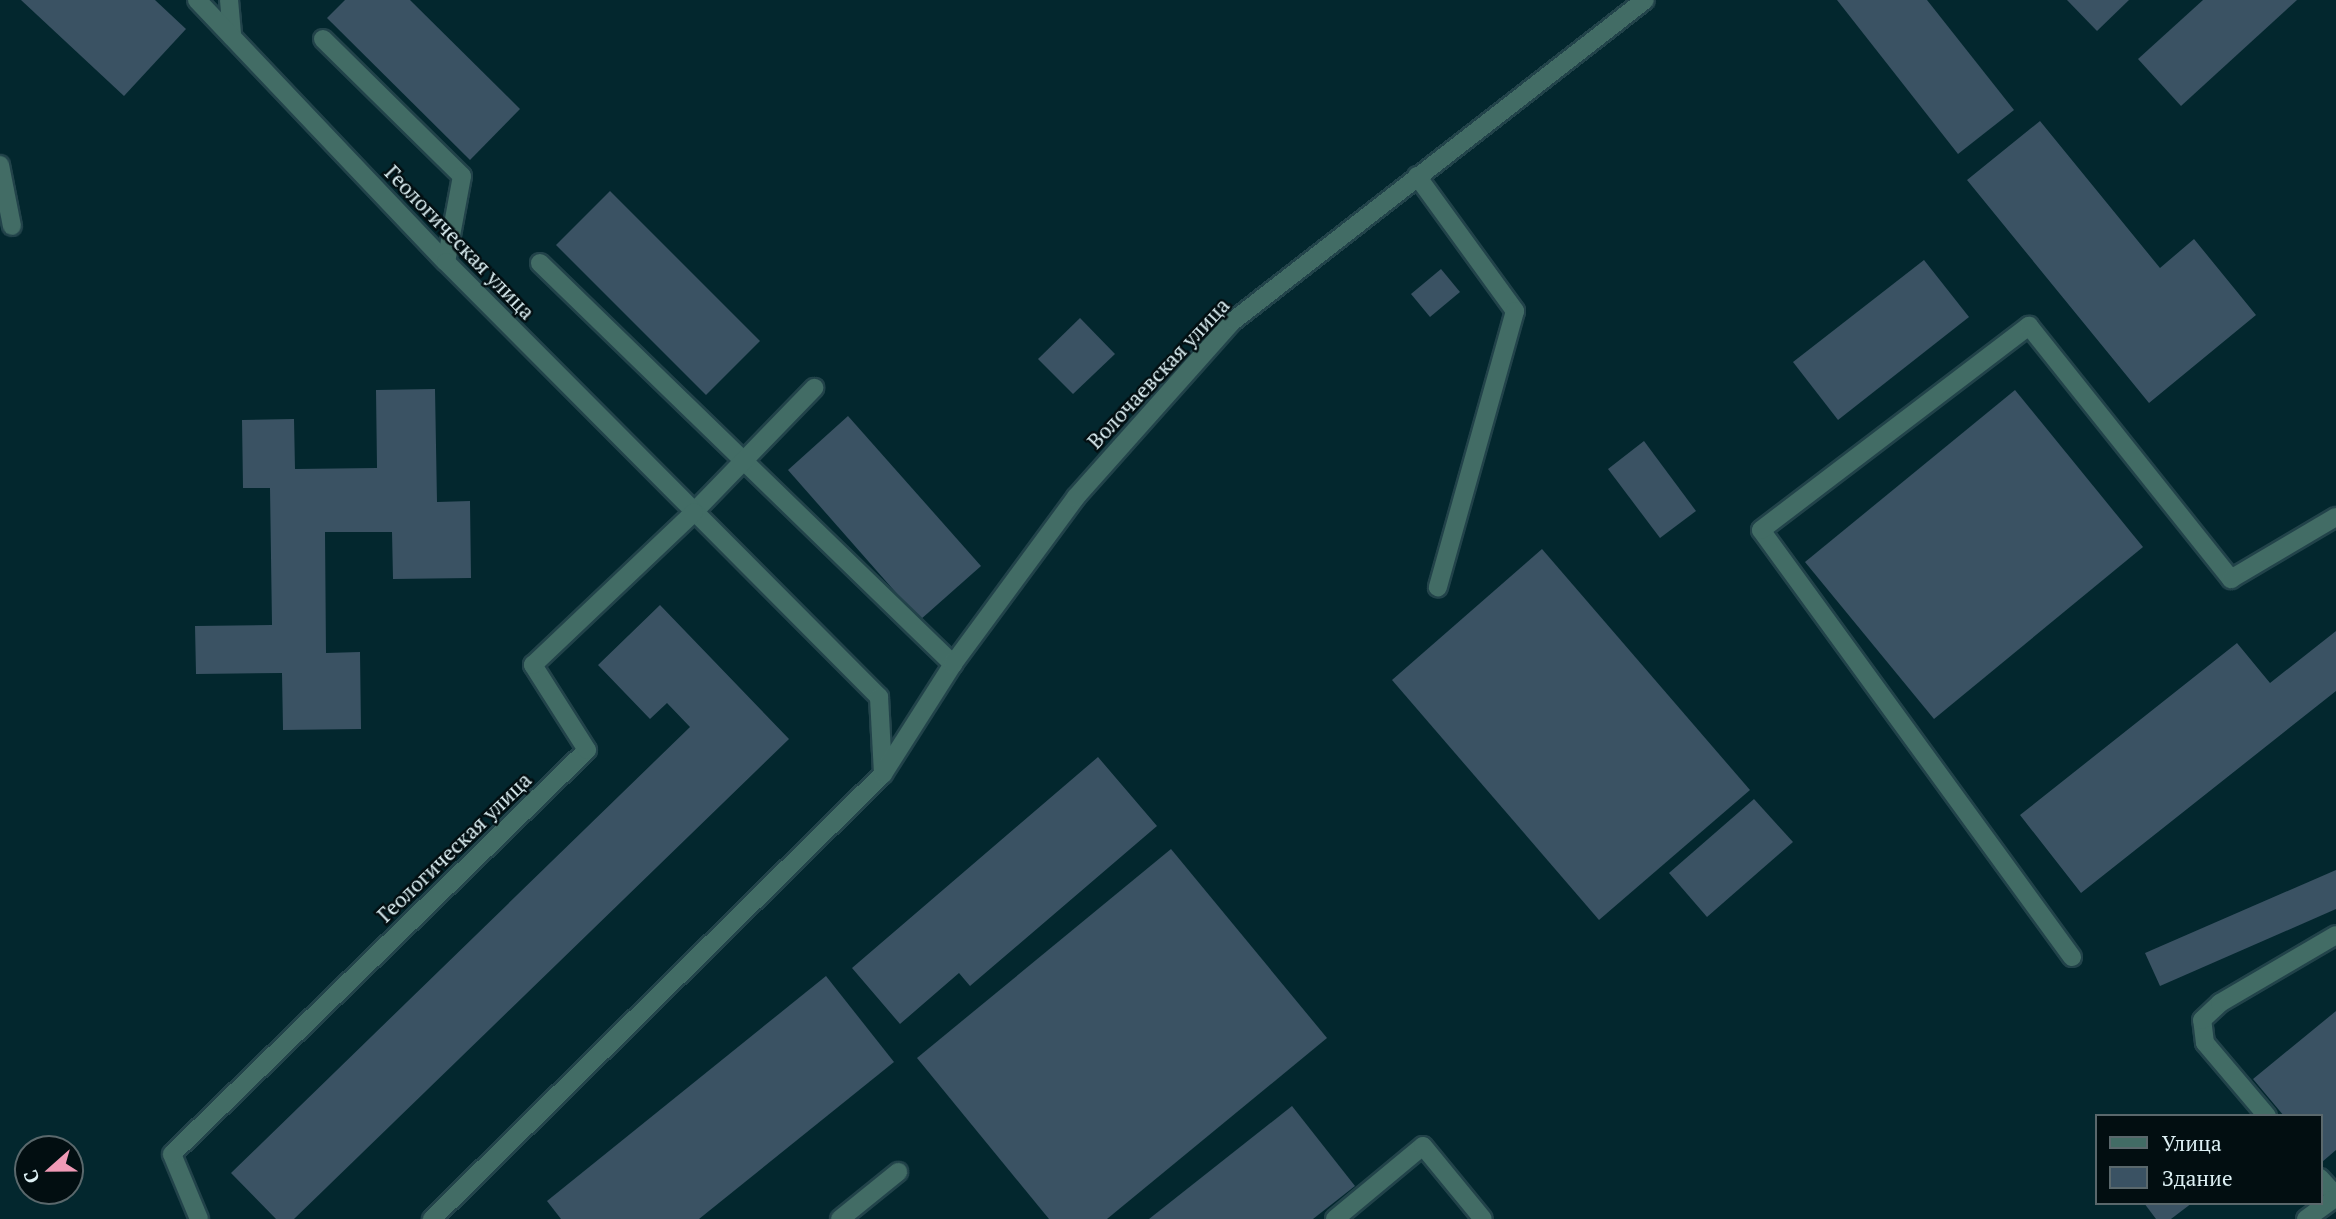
<!DOCTYPE html>
<meta charset="utf-8">
<style>
body{margin:0}
#map{position:relative;width:2336px;height:1219px;overflow:hidden;background:#03272e;font-family:"PT Serif",serif}
div>[style]{position:absolute}
[style*='--x']{left:calc(var(--x)*1px);top:calc(var(--y)*1px);width:calc(var(--w)*1px);rotate:calc(var(--a)*1deg)}
.building>*{inset:0;background:#3a5263}
.roads{filter:drop-shadow(2px 0 #22434a) drop-shadow(-2px 0 #22434a) drop-shadow(0 2px #22434a) drop-shadow(0 -2px #22434a)}
.lane>*{height:18px;margin:-9px;padding:0 9px;transform-origin:9px;border-radius:9px;background:#426c65}
.street>*{height:18px;margin:-9px;padding:0 9px;transform-origin:9px;border-radius:9px;background:#426c65}
span{translate:-50% -50%;white-space:nowrap;text-align:center;line-height:1.15;-webkit-text-stroke:5px #020e11;paint-order:stroke}
.street-label{font-size:21px;color:#ddf0f4}
.legend{position:absolute;left:2095px;top:1114px;width:228px;height:91px;box-sizing:border-box;background:#020e11;border:2px solid #5a686c;margin:0;padding:9px 12px;list-style:none;font-size:21px;color:#ddf0f4}
.legend li{display:flex;align-items:center;gap:14px;height:35px}
.legend b{width:35px;border:2px solid #5a686c}
.north{position:absolute;left:14px;top:1135px;width:70px;height:70px;box-sizing:border-box;background:#020e11;border:2px solid #5a686c;border-radius:50%;rotate:249deg;font-size:19px;font-weight:700;line-height:28px;text-align:center;color:#ddf0f4}
.north::after{content:'';display:block;margin:auto;width:24px;height:32px;background:#f09ab6;clip-path:polygon(50% 0,100% 100%,50% 72%,0 100%)}
</style>
<div id="map">
<div class="building">
<div style="clip-path:polygon(21px 0,155px 0,186px 29px,124px 96px)"></div>
<div style="clip-path:polygon(345px 0,410px 0,520px 109px,470px 160px,327px 18px)"></div>
<div style="clip-path:polygon(1837px 0,1927px 0,2014px 110px,1958px 154px)"></div>
<div style="clip-path:polygon(2067px 0,2129px 0,2097px 31px)"></div>
<div style="clip-path:polygon(2203px 0,2297px 0,2181px 106px,2138px 59px)"></div>
<div style="clip-path:polygon(2040px 121px,2160px 268px,2194px 239px,2256px 315px,2149px 403px,1967px 180px)"></div>
<div style="clip-path:polygon(610px 191px,760px 341px,706px 395px,556px 245px)"></div>
<div style="clip-path:polygon(1924px 260px,1969px 317px,1838px 420px,1793px 362px)"></div>
<div style="clip-path:polygon(1441px 269px,1460px 292px,1430px 317px,1411px 294px)"></div>
<div style="clip-path:polygon(1080px 318px,1115px 354px,1073px 394px,1038px 359px)"></div>
<div style="clip-path:polygon(435px 389px,437px 502px,470px 501px,471px 578px,393px 579px,392px 532px,325px 532px,326px 653px,360px 652px,361px 729px,283px 730px,282px 673px,196px 674px,195px 626px,272px 625px,270px 488px,243px 488px,242px 420px,294px 419px,295px 469px,377px 468px,376px 390px)"></div>
<div style="clip-path:polygon(2015px 390px,2143px 547px,1934px 719px,1805px 562px)"></div>
<div style="clip-path:polygon(848px 416px,981px 566px,920px 620px,788px 470px)"></div>
<div style="clip-path:polygon(1644px 441px,1696px 511px,1660px 538px,1608px 469px)"></div>
<div style="clip-path:polygon(1542px 549px,1750px 790px,1599px 920px,1392px 680px)"></div>
<div style="clip-path:polygon(660px 605px,789px 739px,294px 1219px,276px 1219px,231px 1173px,690px 727px,667px 703px,650px 719px,598px 665px)"></div>
<div style="clip-path:polygon(2336px 631px,2336px 691px,2081px 893px,2020px 815px,2237px 643px,2270px 683px)"></div>
<div style="clip-path:polygon(1098px 757px,1157px 826px,970px 986px,959px 973px,900px 1024px,852px 968px)"></div>
<div style="clip-path:polygon(1754px 799px,1793px 842px,1707px 917px,1669px 873px)"></div>
<div style="clip-path:polygon(1171px 849px,1327px 1038px,1107px 1219px,1049px 1219px,917px 1058px)"></div>
<div style="clip-path:polygon(2336px 870px,2336px 909px,2160px 986px,2145px 953px)"></div>
<div style="clip-path:polygon(826px 976px,894px 1062px,699px 1219px,561px 1219px,547px 1201px)"></div>
<div style="clip-path:polygon(2336px 1011px,2336px 1150px,2322px 1162px,2320px 1116px,2284px 1116px,2253px 1079px)"></div>
<div style="clip-path:polygon(1292px 1106px,1355px 1186px,1313px 1219px,1149px 1219px)"></div>
<div style="clip-path:polygon(2144px 1203px,2192px 1203px,2171px 1219px,2156px 1219px)"></div>
</div>
<div class="roads">
<div class="lane">
<div style="--x:229;--y:0;--w:37;--a:85"></div>
<div style="--x:323;--y:39;--w:195;--a:44.6"></div>
<div style="--x:462;--y:176;--w:87;--a:100.5"></div>
<div style="--x:0;--y:165;--w:62;--a:78.9"></div>
<div style="--x:1417;--y:176;--w:167;--a:54"></div>
<div style="--x:1515;--y:311;--w:287;--a:105.6"></div>
<div style="--x:540;--y:263;--w:576;--a:44.16"></div>
<div style="--x:694;--y:512;--w:173;--a:-45.9"></div>
<div style="--x:2072;--y:957;--w:528;--a:-126.07"></div>
<div style="--x:1761;--y:530;--w:337;--a:-37.3"></div>
<div style="--x:2029;--y:326;--w:324;--a:51.4"></div>
<div style="--x:2231;--y:579;--w:122;--a:-30.6"></div>
<div style="--x:2267;--y:1116;--w:96;--a:-130.3"></div>
<div style="--x:2205;--y:1043;--w:23;--a:-97"></div>
<div style="--x:2202;--y:1020;--w:25;--a:-43"></div>
<div style="--x:2220;--y:1003;--w:134;--a:-30.4"></div>
<div style="--x:2320;--y:1178;--w:24;--a:48"></div>
<div style="--x:840;--y:1219;--w:75;--a:-39"></div>
<div style="--x:1335;--y:1219;--w:114;--a:-39.7"></div>
<div style="--x:1423;--y:1146;--w:94;--a:50.6"></div>
<div style="--x:2306;--y:1219;--w:37;--a:-36"></div>
</div>
<div class="street">
<div style="--x:197;--y:0;--w:361;--a:46.5"></div>
<div style="--x:446;--y:262;--w:614;--a:45.13"></div>
<div style="--x:879;--y:697;--w:77;--a:87"></div>
<div style="--x:883;--y:774;--w:634;--a:135.38"></div>
<div style="--x:883;--y:774;--w:130;--a:-57.5"></div>
<div style="--x:953;--y:664;--w:207;--a:-53.6"></div>
<div style="--x:1076;--y:497;--w:236;--a:-48.3"></div>
<div style="--x:1233;--y:321;--w:522;--a:-37.92"></div>
<div style="--x:199;--y:1219;--w:70;--a:-112.6"></div>
<div style="--x:172;--y:1154;--w:579;--a:-44.23"></div>
<div style="--x:587;--y:750;--w:101;--a:-122.4"></div>
<div style="--x:533;--y:665;--w:222;--a:-43.5"></div>
</div>
</div>
<div class="street-label">
<span style="left:460px;top:242px;rotate:46deg">Геологическая улица</span>
<span style="left:1158px;top:373px;rotate:-47deg">Волочаевская улица</span>
<span style="left:454px;top:847px;rotate:-44deg">Геологическая улица</span>
</div>
<ul class="legend">
<li><b style="height:9px;background:#426c65"></b>Улица</li>
<li><b style="height:19px;background:#3a5263"></b>Здание</li>
</ul>
<div class="north">С</div>
</div>
